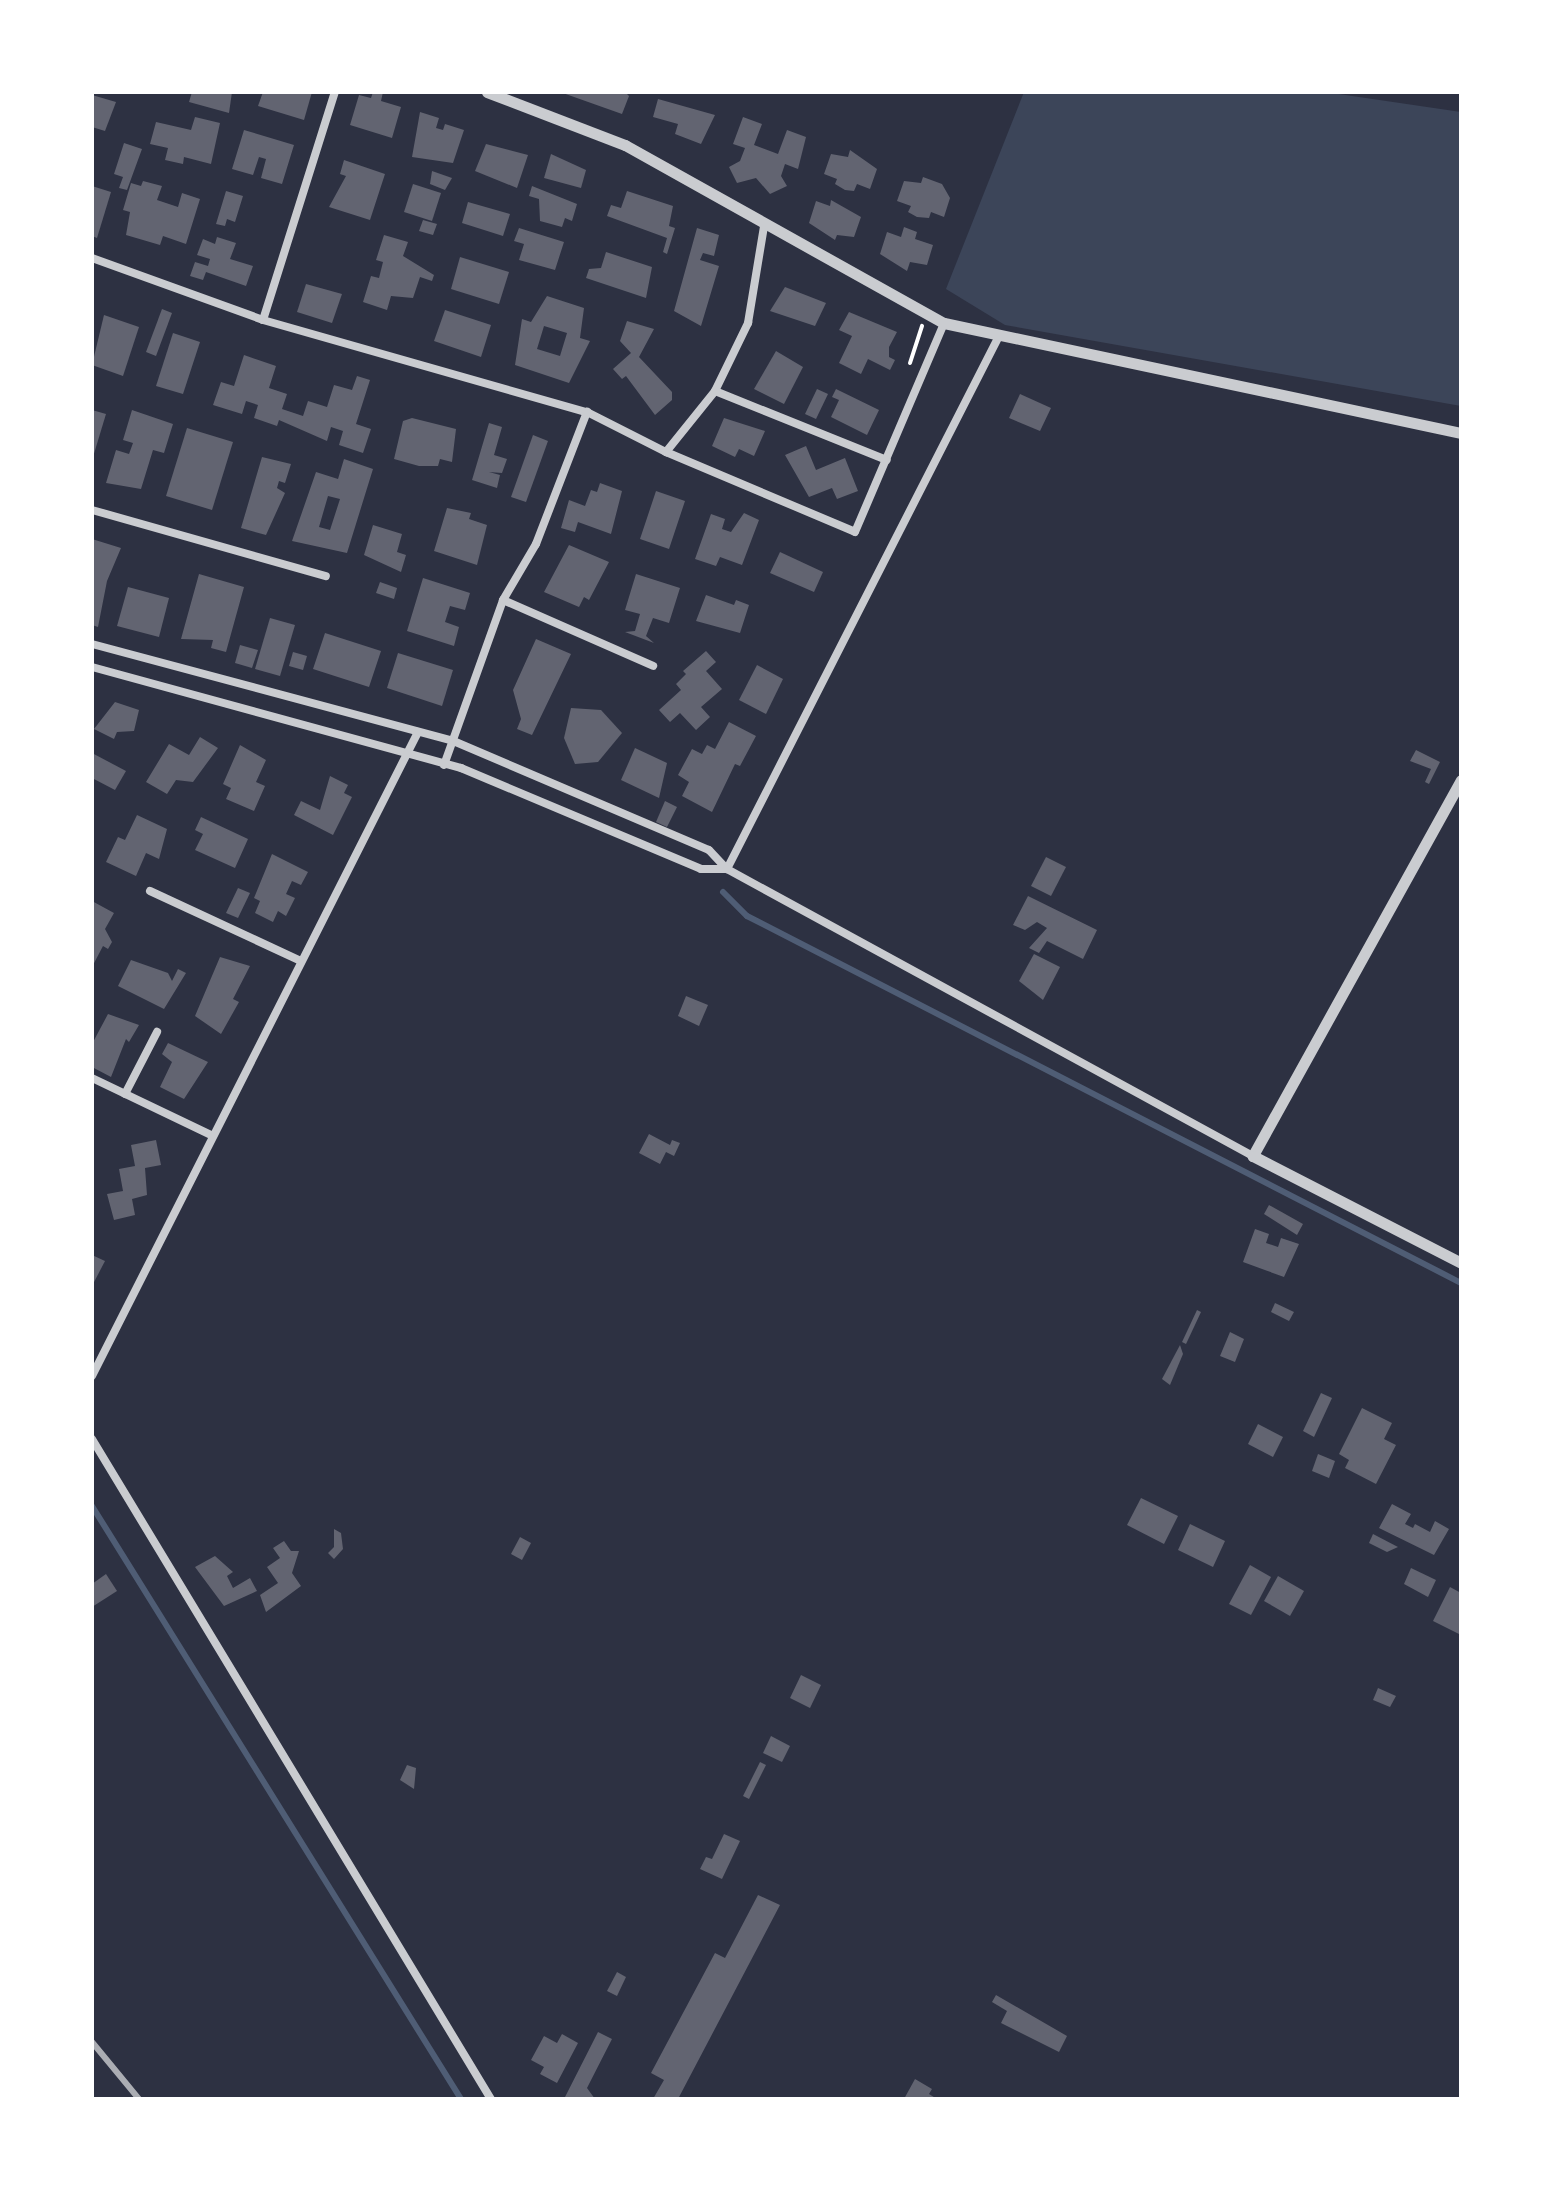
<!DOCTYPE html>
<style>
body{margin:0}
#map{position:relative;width:1553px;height:2191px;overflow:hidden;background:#2d3142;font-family:"Fira Sans",sans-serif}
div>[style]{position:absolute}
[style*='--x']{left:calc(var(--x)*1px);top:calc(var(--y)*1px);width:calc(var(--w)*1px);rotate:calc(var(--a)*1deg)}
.green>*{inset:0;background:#3c4559}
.stream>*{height:6px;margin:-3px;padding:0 3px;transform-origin:3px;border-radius:3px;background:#4f5d75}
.building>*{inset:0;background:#626471}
.path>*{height:4px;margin:-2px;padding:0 2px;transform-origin:2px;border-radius:2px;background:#fff}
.minor>*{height:8px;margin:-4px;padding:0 4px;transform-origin:4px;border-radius:4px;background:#caccd0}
.tertiary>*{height:11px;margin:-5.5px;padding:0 5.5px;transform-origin:5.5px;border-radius:5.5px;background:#caccd0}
.rail>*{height:6px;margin:-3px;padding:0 3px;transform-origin:3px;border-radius:3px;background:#abadb3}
span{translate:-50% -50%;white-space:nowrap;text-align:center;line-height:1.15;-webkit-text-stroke:7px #fff;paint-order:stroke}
.frame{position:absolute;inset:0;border:94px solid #fff;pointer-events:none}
</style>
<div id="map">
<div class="green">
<div style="clip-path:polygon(1024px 92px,1325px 92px,1461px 112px,1461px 406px,1005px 325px,946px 289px)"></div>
</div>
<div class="stream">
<div style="--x:723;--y:892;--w:34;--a:45"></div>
<div style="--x:747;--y:916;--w:803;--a:27.2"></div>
<div style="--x:92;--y:1506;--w:698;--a:58.11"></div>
</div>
<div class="building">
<div style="clip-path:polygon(192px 92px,232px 92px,229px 113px,189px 102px)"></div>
<div style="clip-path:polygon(263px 92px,312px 92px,304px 120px,258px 106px)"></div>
<div style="clip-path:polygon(373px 92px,383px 92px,381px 101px,401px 107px,392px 138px,350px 125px,359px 95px,371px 98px)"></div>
<div style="clip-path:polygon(560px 92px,625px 92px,629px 96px,622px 114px)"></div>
<div style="clip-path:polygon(92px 95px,116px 102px,105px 131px,92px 127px)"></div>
<div style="clip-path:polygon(658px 99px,715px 115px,701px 144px,675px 134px,678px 124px,653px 117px)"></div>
<div style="clip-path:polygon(420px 112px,439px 118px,436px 128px,443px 130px,445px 124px,464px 130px,453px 163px,412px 157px)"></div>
<div style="clip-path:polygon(195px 117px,220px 123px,211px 164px,184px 157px,183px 164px,165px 160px,168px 148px,150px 144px,156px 122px,191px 130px)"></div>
<div style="clip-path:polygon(743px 117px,762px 124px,754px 145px,778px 154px,787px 130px,806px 137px,798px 169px,785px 164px,781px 176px,787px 186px,770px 194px,756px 178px,737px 183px,729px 167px,740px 161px,745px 148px,733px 144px)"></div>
<div style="clip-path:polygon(244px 130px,294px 145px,282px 184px,261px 178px,266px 159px,259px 157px,253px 175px,232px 169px)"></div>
<div style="clip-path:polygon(124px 143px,142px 149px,127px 190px,119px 188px,123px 177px,114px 174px)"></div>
<div style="clip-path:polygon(486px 144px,528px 155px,517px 188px,475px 171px)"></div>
<div style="clip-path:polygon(850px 150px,877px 169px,870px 189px,857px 184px,854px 191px,845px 190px,835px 184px,837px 179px,824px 174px,831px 154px,848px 157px)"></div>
<div style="clip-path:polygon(551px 154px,586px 170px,581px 188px,544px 178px)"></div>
<div style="clip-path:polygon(344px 160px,385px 174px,370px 220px,329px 207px,346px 176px,340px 174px)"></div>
<div style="clip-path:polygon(432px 171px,452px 178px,445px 190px,430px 184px)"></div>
<div style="clip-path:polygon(923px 177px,942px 184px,950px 198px,944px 217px,931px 212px,929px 218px,917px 217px,908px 212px,911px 206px,897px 201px,904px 181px,921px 183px)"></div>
<div style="clip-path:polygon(143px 181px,162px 186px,157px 200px,178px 207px,182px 193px,200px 199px,186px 244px,163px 236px,160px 245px,126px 235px,130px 212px,123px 210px,131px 183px,141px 186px)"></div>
<div style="clip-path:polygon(413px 184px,441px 193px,432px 221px,404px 212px)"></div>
<div style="clip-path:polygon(92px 186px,111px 192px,97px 238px,92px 236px)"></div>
<div style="clip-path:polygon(532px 186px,577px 204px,572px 221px,565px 218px,562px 227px,540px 221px,539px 199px,529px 196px)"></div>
<div style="clip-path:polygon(226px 191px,243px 196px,235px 222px,227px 219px,225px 226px,216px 224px)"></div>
<div style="clip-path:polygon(627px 191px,673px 206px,669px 226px,675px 228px,667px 254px,663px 252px,667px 238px,607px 216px,611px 205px,621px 208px)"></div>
<div style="clip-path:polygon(831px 200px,861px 217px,854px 237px,837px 235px,835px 240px,809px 223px,816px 201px,830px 206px)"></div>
<div style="clip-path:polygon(468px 202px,510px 214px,503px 236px,462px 223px)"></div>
<div style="clip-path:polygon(423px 220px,437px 224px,433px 235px,419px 231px)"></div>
<div style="clip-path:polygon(904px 227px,917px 232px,915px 239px,933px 245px,927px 265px,910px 262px,907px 271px,880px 254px,887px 232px,901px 237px)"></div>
<div style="clip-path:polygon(519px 228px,564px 242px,555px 270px,519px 260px,524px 244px,514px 241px)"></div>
<div style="clip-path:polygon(697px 228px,719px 235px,714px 256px,703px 253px,700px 260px,719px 266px,701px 326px,674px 311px)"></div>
<div style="clip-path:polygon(384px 235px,408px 242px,403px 256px,434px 275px,432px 281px,420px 277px,413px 298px,391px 296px,387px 310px,363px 302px,371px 276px,379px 278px,383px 262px,376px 260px)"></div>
<div style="clip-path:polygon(217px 237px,236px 243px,230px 259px,253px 266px,246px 286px,206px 272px,203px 280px,190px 276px,195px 262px,208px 266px,210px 259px,197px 255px,203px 239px,215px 244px)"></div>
<div style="clip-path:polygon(606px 252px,652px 267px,646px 298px,586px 278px,589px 269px,601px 268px)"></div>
<div style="clip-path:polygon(460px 257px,509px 272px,499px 304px,451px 289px)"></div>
<div style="clip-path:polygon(306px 284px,342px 294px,332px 323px,297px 312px)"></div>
<div style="clip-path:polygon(785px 287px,826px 303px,815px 326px,770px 311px)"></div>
<div style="clip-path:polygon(evenodd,547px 296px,584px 308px,580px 338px,590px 341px,569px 383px,515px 365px,522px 319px,531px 322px,547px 296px,544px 326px,567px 333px,560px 356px,537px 349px,544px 326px)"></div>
<div style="clip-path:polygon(162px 309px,172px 313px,156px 356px,146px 352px)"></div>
<div style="clip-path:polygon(445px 310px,491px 325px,481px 357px,434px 341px)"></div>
<div style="clip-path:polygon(849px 312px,897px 332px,889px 347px,889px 357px,895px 360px,890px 370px,868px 359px,861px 374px,839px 363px,852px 336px,839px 330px)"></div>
<div style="clip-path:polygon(104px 315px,139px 327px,123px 376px,92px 365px)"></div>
<div style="clip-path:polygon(627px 321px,654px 329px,639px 357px,672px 392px,672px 400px,655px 415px,626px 376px,622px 379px,613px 369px,631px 353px,620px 341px)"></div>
<div style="clip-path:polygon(173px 333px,200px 342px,183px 394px,156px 386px)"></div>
<div style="clip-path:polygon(776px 351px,803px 367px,784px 404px,754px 389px)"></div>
<div style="clip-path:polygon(244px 355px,276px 366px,269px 388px,287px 394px,282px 409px,303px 416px,308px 401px,327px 407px,334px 385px,352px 390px,357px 376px,370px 380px,356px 424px,371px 429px,363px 453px,339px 445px,343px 431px,331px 427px,327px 441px,279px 420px,277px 426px,254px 418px,258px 405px,246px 401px,242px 414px,213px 405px,221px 382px,234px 386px)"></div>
<div style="clip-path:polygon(817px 389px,828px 394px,816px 419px,805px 414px)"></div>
<div style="clip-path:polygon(836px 389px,879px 410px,867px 435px,831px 417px,839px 400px,832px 397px)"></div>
<div style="clip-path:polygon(1020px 394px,1051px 408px,1040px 431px,1009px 418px)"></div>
<div style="clip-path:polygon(92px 410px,106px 414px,93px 457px,92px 457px)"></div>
<div style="clip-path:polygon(132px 410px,173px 424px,164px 453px,153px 450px,141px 489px,106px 483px,116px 450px,129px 454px,133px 443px,123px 440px)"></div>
<div style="clip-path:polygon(412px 418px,456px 429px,452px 462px,440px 459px,438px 466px,419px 466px,394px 459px,403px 421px)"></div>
<div style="clip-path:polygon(724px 418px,765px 431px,754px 456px,739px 449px,735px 457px,712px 446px)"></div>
<div style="clip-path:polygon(489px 423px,502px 427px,494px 455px,507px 459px,502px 473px,489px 472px,500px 475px,497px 488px,472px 480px)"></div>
<div style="clip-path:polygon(187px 428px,233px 442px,212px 510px,166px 496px)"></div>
<div style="clip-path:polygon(533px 435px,548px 441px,526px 502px,511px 497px)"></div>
<div style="clip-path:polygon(806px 446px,816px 470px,845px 458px,858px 491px,837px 499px,832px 488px,809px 497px,785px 455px)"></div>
<div style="clip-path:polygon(262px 457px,291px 464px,285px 483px,279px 481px,277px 488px,285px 493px,266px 535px,241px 528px)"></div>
<div style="clip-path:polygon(evenodd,344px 459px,373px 469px,347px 553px,292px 541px,316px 472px,338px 479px,344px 459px,328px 496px,340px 499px,330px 530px,319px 527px,328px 496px)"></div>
<div style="clip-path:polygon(600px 483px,622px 491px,611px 534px,578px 522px,575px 532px,561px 528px,569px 500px,585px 506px,591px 490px,597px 492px)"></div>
<div style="clip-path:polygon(656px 491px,685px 501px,669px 549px,640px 539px)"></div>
<div style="clip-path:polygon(447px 508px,471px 513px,469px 519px,487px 525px,477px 565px,434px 551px)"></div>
<div style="clip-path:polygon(744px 513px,759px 520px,742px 565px,720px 557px,716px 566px,695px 559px,711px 514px,725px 519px,722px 529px,731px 532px)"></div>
<div style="clip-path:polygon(373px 525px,402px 534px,397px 552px,406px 555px,401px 572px,364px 555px)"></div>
<div style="clip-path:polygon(92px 539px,121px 548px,107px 581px,98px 627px,92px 625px)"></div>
<div style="clip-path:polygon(569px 545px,609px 562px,589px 600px,584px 597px,579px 607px,544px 592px)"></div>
<div style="clip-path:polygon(780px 552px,823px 572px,814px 592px,770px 573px)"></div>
<div style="clip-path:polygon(199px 574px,244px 587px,226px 652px,211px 648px,213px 640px,181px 639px)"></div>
<div style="clip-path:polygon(636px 574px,680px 588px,669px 623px,653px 618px,646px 636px,654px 643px,625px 632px,635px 631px,640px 614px,625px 610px)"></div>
<div style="clip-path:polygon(423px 578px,470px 593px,465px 610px,450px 606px,445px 622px,459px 627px,454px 646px,407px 631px)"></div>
<div style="clip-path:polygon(380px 582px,397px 588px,394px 599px,376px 593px)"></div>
<div style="clip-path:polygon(128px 587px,169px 598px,159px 637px,117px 626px)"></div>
<div style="clip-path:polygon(706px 595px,734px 605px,736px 600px,749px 605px,740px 633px,696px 621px)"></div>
<div style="clip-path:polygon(270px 618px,295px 625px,280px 676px,255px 669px)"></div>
<div style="clip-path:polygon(325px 633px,381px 651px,369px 687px,313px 669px)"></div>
<div style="clip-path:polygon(536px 639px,571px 654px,532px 735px,517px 729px,521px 719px,513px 690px)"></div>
<div style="clip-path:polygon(240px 645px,258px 650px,252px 668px,235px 663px)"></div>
<div style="clip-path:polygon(706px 651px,716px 662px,706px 671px,722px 689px,701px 707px,710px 717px,696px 730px,680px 713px,670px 722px,659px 710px,681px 690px,676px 684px,686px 674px,683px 671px)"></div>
<div style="clip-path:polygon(293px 652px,307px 656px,303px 670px,289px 666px)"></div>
<div style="clip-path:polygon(398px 653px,453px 670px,442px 706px,387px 688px)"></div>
<div style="clip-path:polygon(757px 665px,783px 679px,766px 714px,739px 700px)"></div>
<div style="clip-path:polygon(115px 702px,139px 710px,134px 731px,117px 732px,114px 739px,94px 729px)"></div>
<div style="clip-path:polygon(571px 708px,601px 710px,622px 733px,598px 762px,575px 764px,564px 738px)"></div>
<div style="clip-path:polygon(729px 722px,756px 736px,740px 766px,735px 764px,712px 812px,682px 796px,689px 782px,678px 775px,692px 749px,702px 754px,707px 745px,715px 749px)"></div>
<div style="clip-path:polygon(200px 737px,218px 748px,193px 782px,176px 780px,167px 794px,146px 782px,169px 744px,189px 755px)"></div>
<div style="clip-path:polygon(240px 745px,266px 760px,256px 782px,265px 786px,254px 811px,226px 799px,231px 788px,223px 784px)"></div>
<div style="clip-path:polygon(635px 748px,667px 763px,659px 798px,621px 780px)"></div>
<div style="clip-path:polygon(1416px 750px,1440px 762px,1429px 784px,1425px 782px,1431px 769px,1410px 761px)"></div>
<div style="clip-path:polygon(92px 753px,126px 771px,115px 790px,92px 778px)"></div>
<div style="clip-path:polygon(330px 776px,348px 785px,344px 793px,352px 797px,333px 835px,294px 815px,301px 801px,320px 810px)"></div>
<div style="clip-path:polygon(665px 801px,677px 807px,667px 827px,656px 822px)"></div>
<div style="clip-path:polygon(137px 815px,167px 829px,159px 859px,146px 853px,136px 876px,106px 862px,118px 837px,125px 840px)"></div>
<div style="clip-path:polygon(201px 817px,248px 839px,235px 868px,195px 850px,203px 834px,195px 830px)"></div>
<div style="clip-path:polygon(272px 854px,308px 872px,301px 885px,292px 881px,286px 894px,295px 898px,286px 916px,278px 911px,273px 922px,255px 913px,260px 901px,254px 898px)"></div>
<div style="clip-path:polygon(1046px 857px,1066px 867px,1051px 896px,1031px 886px)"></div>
<div style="clip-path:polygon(238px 888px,250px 893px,238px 918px,226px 913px)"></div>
<div style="clip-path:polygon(1028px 896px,1097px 930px,1083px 959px,1047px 941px,1039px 953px,1029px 948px,1047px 928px,1037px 922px,1025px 930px,1013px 925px)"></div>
<div style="clip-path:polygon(92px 901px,114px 913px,105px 929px,112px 942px,108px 949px,103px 946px,92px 967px)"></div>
<div style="clip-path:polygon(1034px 954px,1060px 967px,1043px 1000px,1019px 981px)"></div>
<div style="clip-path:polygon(220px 957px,250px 966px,233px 999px,239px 1002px,221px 1034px,195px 1016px)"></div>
<div style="clip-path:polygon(131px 960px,168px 973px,172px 981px,178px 969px,186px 973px,164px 1009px,118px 986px)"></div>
<div style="clip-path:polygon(686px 996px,708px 1005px,699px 1026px,678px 1016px)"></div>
<div style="clip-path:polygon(108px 1014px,139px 1025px,129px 1042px,126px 1039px,111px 1077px,92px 1067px,92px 1044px)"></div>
<div style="clip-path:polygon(168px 1043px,208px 1062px,184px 1099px,160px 1087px,172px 1062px,162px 1054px)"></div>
<div style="clip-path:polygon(649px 1134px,670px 1145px,672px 1140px,680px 1143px,674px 1156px,666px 1152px,660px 1164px,639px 1153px)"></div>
<div style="clip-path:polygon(156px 1140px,161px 1165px,145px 1168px,147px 1195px,132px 1199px,135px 1215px,114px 1220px,107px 1194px,123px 1191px,119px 1169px,135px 1166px,131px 1145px)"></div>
<div style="clip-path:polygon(1269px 1205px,1303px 1224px,1297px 1235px,1264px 1214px)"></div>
<div style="clip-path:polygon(1255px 1229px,1269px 1234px,1266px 1243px,1278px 1247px,1281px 1238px,1299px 1244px,1284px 1277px,1243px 1262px)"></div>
<div style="clip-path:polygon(92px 1255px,105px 1261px,92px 1286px)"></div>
<div style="clip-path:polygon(1275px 1303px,1294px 1312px,1289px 1321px,1271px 1312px)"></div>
<div style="clip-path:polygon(1197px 1310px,1201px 1312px,1186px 1344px,1182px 1342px)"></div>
<div style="clip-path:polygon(1230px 1332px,1244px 1339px,1235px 1362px,1220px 1356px)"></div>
<div style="clip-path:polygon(1180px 1345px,1183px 1354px,1170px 1385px,1162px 1379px)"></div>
<div style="clip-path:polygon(1321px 1393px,1332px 1398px,1314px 1437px,1303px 1431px)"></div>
<div style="clip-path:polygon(1362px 1408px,1392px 1423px,1384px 1439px,1396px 1445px,1376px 1484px,1345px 1468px,1349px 1460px,1339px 1454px)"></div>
<div style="clip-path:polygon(1258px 1424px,1283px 1437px,1273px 1457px,1248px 1444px)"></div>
<div style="clip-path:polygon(1318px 1454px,1335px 1461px,1329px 1478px,1312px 1471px)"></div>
<div style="clip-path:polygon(1141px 1498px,1178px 1516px,1164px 1544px,1127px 1525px)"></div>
<div style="clip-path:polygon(1392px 1504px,1411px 1514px,1405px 1524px,1413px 1528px,1415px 1524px,1430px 1532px,1435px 1521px,1449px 1529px,1434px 1555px,1379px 1528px)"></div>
<div style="clip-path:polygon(1190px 1524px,1225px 1541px,1213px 1567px,1178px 1550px)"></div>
<div style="clip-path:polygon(334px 1529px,341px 1533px,343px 1549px,334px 1559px,328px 1553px,334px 1547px)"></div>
<div style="clip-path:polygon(1373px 1534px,1398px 1547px,1387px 1552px,1369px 1543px)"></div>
<div style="clip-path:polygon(520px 1537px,531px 1543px,522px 1560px,511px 1554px)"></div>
<div style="clip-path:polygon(284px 1541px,291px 1551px,299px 1551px,292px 1573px,301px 1586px,266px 1612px,260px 1595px,278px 1583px,267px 1567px,280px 1558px,273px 1548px)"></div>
<div style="clip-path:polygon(215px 1556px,233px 1572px,227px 1576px,233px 1588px,250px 1578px,257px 1591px,224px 1606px,195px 1567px)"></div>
<div style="clip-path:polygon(1250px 1565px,1271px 1577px,1251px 1615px,1229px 1604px)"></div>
<div style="clip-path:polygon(1411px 1568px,1436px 1580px,1428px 1597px,1404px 1584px)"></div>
<div style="clip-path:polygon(106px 1574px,117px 1591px,92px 1607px,92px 1584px)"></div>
<div style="clip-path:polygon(1278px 1576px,1304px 1591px,1290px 1616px,1264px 1601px)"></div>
<div style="clip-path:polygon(1450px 1587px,1461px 1593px,1461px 1635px,1433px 1621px)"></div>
<div style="clip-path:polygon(801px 1675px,821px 1685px,810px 1708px,790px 1698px)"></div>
<div style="clip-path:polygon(1378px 1688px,1396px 1696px,1390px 1707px,1373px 1700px)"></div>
<div style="clip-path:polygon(771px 1736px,790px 1746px,782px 1762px,763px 1753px)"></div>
<div style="clip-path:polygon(760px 1762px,766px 1765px,749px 1799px,743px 1796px)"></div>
<div style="clip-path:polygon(407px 1765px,416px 1768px,414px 1789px,400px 1780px)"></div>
<div style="clip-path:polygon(724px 1834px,740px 1841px,722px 1879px,700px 1869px,706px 1857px,712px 1859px)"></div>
<div style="clip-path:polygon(758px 1895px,780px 1905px,678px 2099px,653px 2099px,664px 2080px,651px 2073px,715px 1953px,725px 1958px)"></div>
<div style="clip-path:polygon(617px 1972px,626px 1977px,617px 1996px,607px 1991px)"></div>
<div style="clip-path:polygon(996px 1995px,1067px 2036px,1059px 2052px,1001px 2023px,1007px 2011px,992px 2002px)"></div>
<div style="clip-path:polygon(598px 2032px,612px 2039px,587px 2088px,595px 2099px,564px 2099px)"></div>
<div style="clip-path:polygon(562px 2034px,578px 2043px,557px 2083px,540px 2074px,544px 2067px,531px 2060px,544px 2036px,557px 2043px)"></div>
<div style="clip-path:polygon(915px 2079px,932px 2089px,929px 2094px,937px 2099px,904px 2099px)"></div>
</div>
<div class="path">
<div style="--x:910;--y:363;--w:39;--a:-72"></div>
</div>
<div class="minor">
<div style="--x:92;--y:258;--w:182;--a:19.9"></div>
<div style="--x:263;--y:320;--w:337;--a:15.9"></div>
<div style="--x:587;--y:412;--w:89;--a:26.9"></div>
<div style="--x:666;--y:452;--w:205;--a:22.9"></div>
<div style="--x:855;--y:532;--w:227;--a:-66.9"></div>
<div style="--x:263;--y:320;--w:239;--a:-72.5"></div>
<div style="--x:715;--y:391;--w:185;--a:21.9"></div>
<div style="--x:666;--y:452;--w:78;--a:-51.2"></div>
<div style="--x:715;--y:391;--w:76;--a:-64.1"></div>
<div style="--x:748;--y:323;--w:98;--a:-80.6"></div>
<div style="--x:92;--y:510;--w:243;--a:15.8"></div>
<div style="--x:503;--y:600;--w:164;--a:23.7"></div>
<div style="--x:92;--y:644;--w:372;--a:15"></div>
<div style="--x:451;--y:740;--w:280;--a:23.1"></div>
<div style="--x:709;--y:850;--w:26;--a:47"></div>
<div style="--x:727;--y:869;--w:599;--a:28.62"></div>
<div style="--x:92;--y:667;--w:383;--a:15.3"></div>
<div style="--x:461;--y:768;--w:260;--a:22.8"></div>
<div style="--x:701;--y:869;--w:26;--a:0"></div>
<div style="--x:444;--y:765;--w:175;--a:-70.3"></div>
<div style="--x:503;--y:600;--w:65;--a:-59.5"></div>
<div style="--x:536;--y:544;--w:142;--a:-68.9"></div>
<div style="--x:727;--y:869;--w:596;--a:-62.96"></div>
<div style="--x:150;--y:891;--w:166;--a:24.9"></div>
<div style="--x:92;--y:1078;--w:134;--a:25.6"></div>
<div style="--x:125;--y:1094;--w:70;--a:-62.7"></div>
<div style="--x:92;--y:1376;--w:722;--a:-63.15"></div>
<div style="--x:92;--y:1439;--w:771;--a:58.85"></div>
</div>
<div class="tertiary">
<div style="--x:487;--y:92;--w:148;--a:21"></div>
<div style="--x:625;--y:145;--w:365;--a:29.2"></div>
<div style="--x:944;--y:323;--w:529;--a:12.01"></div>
<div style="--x:1461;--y:780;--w:430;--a:119"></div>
<div style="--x:1253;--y:1156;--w:234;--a:27.2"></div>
</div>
<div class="rail">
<div style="--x:92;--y:2042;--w:74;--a:50.5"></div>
</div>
<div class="frame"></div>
</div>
